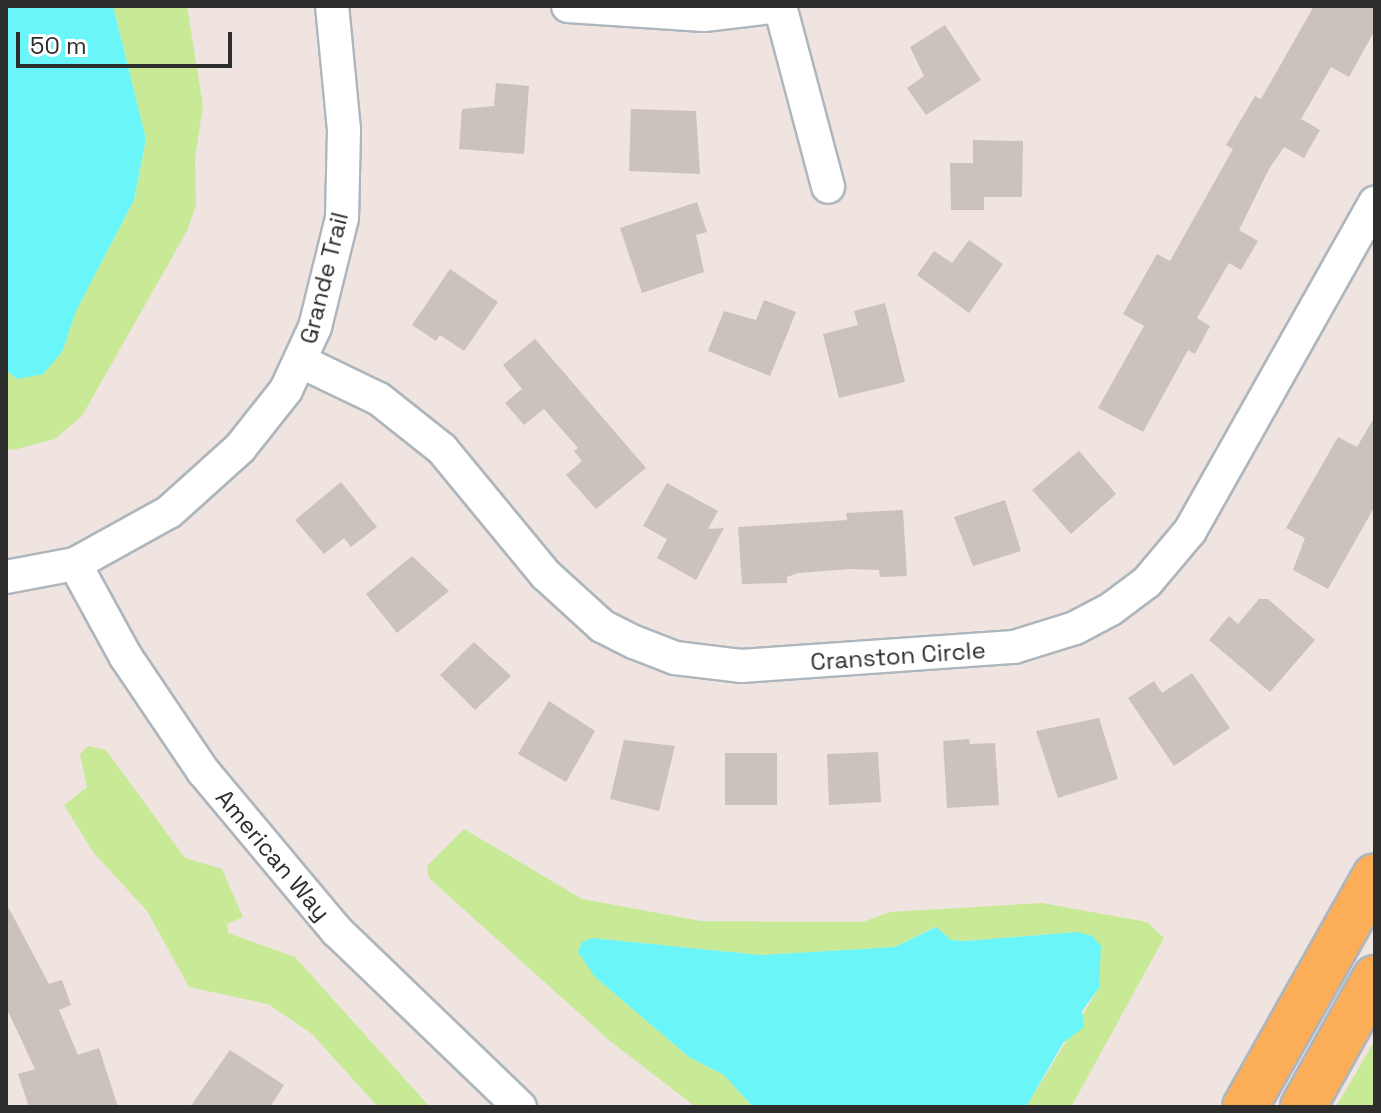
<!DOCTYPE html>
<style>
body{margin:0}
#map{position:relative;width:1381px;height:1113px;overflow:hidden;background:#efe4df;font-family:"Space Grotesk",sans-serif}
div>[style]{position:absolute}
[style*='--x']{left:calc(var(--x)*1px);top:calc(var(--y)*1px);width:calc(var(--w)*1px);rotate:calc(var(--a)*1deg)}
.green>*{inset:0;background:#c8ea97}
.water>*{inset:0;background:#6af6f9}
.building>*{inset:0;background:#cbc2bd}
.roads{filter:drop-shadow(2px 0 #aeb6bd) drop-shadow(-2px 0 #aeb6bd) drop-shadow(0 2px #aeb6bd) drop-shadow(0 -2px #aeb6bd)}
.minor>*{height:32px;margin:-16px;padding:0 16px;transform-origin:16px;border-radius:16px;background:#fff}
.primary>*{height:44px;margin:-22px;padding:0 22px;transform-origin:22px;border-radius:22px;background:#fcad57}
span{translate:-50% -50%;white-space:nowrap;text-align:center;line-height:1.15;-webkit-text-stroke:6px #fff;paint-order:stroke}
.street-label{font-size:24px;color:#2d2d2d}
.frame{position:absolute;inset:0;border:8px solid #2d2d2d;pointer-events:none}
.scale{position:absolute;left:16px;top:32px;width:216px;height:36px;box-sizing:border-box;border:4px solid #2d2d2d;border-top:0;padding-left:10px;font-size:24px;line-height:28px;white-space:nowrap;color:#2d2d2d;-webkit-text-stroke:6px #fff;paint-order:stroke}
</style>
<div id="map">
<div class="green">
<div style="clip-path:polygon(113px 6px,187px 6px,203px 106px,195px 158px,196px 205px,187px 231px,82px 416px,55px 439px,13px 450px,6px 448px,6px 370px,17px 379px,62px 352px,76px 311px,134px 200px,146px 139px)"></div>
<div style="clip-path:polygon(88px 746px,106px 750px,185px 858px,222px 869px,243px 917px,227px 924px,228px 933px,295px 957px,430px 1107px,378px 1107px,312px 1034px,268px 1004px,189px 987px,147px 911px,93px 852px,64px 805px,87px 787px,80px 754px)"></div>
<div style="clip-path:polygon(464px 829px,582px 899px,701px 921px,863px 922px,890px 912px,1042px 903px,1147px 922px,1164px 938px,1071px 1107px,1026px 1107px,1099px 988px,1077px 932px,965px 941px,951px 940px,935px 927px,895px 947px,760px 955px,592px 938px,595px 977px,689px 1057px,724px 1075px,753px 1107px,696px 1107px,610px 1041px,429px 878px,427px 866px)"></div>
<div style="clip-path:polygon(1375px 1040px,1375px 1107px,1336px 1107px)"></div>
</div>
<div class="water">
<div style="clip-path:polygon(6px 6px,113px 6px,146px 139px,134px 200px,76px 311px,62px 352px,43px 374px,17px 379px,6px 370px)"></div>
<div style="clip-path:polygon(936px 927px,951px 940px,965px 941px,1077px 932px,1092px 936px,1101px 946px,1099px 988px,1082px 1011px,1084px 1027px,1063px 1043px,1026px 1107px,753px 1107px,724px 1075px,689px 1057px,595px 977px,578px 952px,582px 942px,592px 938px,760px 955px,895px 947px)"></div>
</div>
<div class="building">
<div style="clip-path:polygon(1314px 6px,1375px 6px,1375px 30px,1349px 77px,1331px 67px,1301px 119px,1320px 130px,1304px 158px,1284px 147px,1269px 169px,1239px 230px,1258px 241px,1241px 270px,1229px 263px,1197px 318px,1210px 326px,1195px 354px,1188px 350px,1143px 432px,1098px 408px,1144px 326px,1123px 314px,1157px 254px,1170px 261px,1233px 149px,1226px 145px,1255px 96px,1261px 99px)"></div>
<div style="clip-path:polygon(945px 25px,981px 80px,926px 115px,907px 88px,924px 76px,910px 47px)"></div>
<div style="clip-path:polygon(496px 83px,529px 86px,524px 154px,459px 149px,462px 109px,494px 106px)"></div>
<div style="clip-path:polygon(631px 109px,696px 111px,700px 174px,629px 171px)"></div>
<div style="clip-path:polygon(973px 140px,1023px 141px,1022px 197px,984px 197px,984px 210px,951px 210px,950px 163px,973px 163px)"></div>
<div style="clip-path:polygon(697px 202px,707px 232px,696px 235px,704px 272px,642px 293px,620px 228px)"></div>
<div style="clip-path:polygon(969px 240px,1003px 264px,969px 313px,917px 275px,934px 251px,952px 263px)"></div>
<div style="clip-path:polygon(450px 269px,498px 302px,464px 351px,440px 335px,436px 341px,412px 325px)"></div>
<div style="clip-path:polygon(764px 300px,796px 312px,770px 376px,708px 351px,724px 311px,756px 320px)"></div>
<div style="clip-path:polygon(885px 303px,905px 382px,839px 398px,823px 334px,858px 325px,854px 311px)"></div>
<div style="clip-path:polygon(535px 339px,646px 468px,596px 509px,566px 475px,582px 461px,574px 451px,578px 448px,544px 409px,524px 425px,505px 403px,522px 389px,503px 365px)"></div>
<div style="clip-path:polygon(1375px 416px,1375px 506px,1328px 589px,1293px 570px,1305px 538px,1286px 528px,1338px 437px,1357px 447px)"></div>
<div style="clip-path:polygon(1079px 451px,1116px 494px,1071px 534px,1032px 490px)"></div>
<div style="clip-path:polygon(341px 482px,377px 527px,351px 547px,344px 538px,324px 554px,295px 520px)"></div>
<div style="clip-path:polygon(667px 483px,718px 511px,708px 529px,724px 528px,696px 580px,657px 558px,667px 539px,643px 526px)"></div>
<div style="clip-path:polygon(1005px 500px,1021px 551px,973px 566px,954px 517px)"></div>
<div style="clip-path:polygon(903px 510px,907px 576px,880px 577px,879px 570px,850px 569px,798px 573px,787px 577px,787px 583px,742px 584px,738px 527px,847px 520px,846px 513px)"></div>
<div style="clip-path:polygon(412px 556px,449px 591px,397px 633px,366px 594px)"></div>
<div style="clip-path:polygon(1259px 599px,1268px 599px,1315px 640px,1270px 692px,1209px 640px,1229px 616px,1238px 624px)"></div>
<div style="clip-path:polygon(474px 642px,511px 676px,475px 710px,440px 675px)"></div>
<div style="clip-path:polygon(1192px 673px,1230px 728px,1174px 766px,1128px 698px,1154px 681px,1162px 693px)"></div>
<div style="clip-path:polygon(549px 701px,595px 731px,566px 782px,518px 754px)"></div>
<div style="clip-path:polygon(1099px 718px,1118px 779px,1058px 798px,1036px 731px)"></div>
<div style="clip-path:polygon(969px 739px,970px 744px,995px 743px,999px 805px,947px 808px,943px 741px)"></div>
<div style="clip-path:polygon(624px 740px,675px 746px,659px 811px,610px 799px)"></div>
<div style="clip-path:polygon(878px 752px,881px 802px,829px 805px,827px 754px)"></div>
<div style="clip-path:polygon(725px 753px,777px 753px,777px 805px,725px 805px)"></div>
<div style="clip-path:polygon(6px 903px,49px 984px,62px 980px,71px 1005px,59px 1010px,78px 1055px,99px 1048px,118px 1107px,29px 1107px,18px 1074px,35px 1069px,6px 1007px)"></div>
<div style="clip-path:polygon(230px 1050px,284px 1085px,270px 1107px,190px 1107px)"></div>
</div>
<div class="roads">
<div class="minor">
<div style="--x:568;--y:6;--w:136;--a:3.8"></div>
<div style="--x:704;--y:15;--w:76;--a:-6.8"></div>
<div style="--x:780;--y:6;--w:187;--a:75.1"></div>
<div style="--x:302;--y:362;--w:85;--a:25.7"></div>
<div style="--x:379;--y:399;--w:80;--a:38.4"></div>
<div style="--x:442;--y:449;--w:163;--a:50.5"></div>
<div style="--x:546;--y:575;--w:76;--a:42.3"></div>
<div style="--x:602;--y:626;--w:36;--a:27"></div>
<div style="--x:634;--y:642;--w:44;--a:21.3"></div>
<div style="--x:675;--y:658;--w:66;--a:6.9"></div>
<div style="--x:741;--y:666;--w:274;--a:-4"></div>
<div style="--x:1014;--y:647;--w:64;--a:-17.3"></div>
<div style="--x:1075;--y:628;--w:41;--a:-27.8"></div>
<div style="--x:1111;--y:609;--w:45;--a:-36.9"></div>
<div style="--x:1147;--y:582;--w:67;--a:-49.9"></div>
<div style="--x:1190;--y:531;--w:377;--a:-60.6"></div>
<div style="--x:75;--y:564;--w:106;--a:61.3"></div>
<div style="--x:126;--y:657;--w:138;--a:56"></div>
<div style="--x:203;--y:771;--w:209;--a:50.1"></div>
<div style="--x:337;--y:931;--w:254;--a:43.9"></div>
<div style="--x:6;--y:577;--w:70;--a:-10.7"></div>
<div style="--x:75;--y:564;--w:107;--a:-29"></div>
<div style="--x:169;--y:512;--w:96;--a:-42"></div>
<div style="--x:240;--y:448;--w:74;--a:-51.6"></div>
<div style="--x:286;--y:390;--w:69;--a:-65.3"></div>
<div style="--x:315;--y:327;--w:112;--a:-76.1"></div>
<div style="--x:342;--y:218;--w:88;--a:-88.7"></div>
<div style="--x:344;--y:130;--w:125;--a:-95.5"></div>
</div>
<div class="primary">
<div style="--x:1245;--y:1107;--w:265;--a:-60.6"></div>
<div style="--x:1303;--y:1107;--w:148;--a:-60.8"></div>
</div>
</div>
<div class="street-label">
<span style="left:324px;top:278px;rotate:-76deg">Grande Trail</span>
<span style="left:898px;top:656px;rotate:-4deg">Cranston Circle</span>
<span style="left:273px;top:855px;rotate:50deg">American Way</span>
</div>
<div class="frame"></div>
<div class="scale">50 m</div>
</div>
